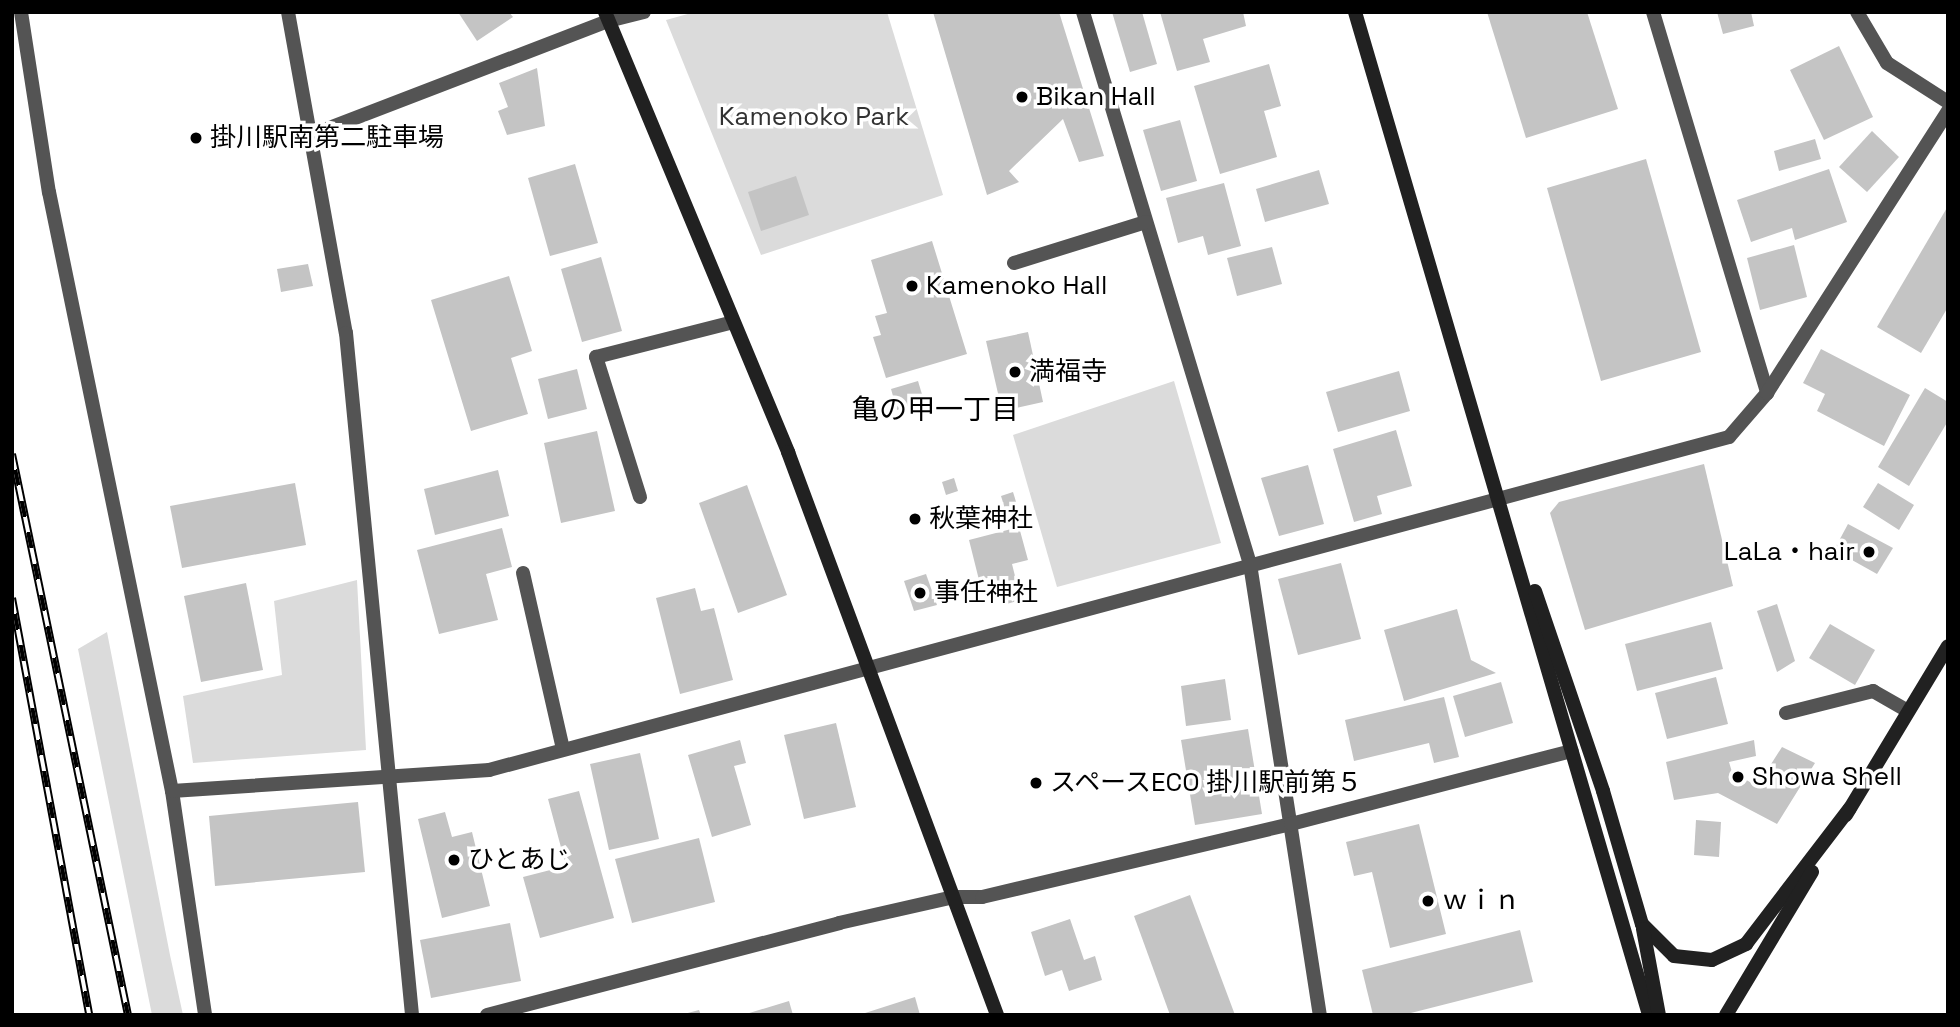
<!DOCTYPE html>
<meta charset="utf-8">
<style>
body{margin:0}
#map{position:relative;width:1960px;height:1027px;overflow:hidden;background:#fff;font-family:"Space Grotesk","Noto Sans JP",sans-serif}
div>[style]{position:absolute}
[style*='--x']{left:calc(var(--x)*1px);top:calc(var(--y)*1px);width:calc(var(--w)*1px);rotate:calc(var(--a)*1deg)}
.green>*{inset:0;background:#dbdbdb}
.building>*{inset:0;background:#c4c4c4}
.lane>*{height:14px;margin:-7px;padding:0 7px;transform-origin:7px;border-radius:7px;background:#545454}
.street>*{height:14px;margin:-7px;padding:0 7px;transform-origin:7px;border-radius:7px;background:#545454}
.secondary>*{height:14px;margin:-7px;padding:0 7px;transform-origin:7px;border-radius:7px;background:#212121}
.rail>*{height:8px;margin-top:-4px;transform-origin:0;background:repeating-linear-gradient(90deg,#fff 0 16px,#000 0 32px);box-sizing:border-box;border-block:2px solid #000}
.dots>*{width:19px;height:19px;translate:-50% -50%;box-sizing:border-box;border:4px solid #fff;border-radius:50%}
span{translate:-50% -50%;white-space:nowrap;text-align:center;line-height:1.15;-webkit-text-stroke:7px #fff;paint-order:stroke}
.poi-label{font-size:26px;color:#000}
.left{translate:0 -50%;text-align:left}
.right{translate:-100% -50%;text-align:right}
.park-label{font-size:26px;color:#323232}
.neighbourhood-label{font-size:28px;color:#000}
.frame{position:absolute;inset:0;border:14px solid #000;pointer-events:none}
</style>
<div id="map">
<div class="green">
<div style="clip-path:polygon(695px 12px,887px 12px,943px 195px,761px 255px,666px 20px)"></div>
<div style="clip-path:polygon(1174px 381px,1221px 543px,1057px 587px,1013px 435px)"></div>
<div style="clip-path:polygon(357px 580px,366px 750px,193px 763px,183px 696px,282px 675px,274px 601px)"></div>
<div style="clip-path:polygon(107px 632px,170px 955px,183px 1015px,152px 1015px,78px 649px)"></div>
</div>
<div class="building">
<div style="clip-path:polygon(458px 12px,509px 12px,513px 17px,477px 41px)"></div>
<div style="clip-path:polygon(933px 12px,1059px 12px,1104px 156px,1079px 162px,1063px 119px,1009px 171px,1019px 182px,987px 195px)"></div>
<div style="clip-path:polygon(1112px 12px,1142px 12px,1157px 64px,1130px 72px)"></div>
<div style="clip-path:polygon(1160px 12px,1243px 12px,1246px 26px,1203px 39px,1210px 62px,1177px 71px)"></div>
<div style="clip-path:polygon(1487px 12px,1587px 12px,1618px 109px,1526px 138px)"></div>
<div style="clip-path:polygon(1717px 12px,1751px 12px,1754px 26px,1723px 34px)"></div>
<div style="clip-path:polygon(1839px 46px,1873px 117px,1824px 140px,1790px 70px)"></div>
<div style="clip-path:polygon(1269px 64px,1281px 106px,1264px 111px,1277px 157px,1220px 174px,1194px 86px)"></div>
<div style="clip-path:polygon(537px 68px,545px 126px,507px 135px,498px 111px,508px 107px,499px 83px)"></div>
<div style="clip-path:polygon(1180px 120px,1197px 181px,1161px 191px,1143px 130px)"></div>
<div style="clip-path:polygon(1872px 131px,1899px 157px,1867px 192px,1839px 167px)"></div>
<div style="clip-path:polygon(1815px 139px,1821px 159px,1779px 171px,1774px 151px)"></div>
<div style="clip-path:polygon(1646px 159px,1701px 352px,1601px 381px,1547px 188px)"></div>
<div style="clip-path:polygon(575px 164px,598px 243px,550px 256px,528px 178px)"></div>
<div style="clip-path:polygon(1829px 169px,1847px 222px,1795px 240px,1792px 228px,1751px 242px,1737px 200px)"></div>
<div style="clip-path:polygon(1319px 170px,1329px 204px,1265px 222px,1256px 189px)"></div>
<div style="clip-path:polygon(796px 176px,809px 215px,761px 231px,748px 192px)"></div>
<div style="clip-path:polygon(1224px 183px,1241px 246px,1208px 255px,1203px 236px,1178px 243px,1166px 198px)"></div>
<div style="clip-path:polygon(1948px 206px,1948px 307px,1921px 353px,1877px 327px)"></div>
<div style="clip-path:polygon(932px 241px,967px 354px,886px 378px,873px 337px,881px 335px,875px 316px,887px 313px,871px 260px)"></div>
<div style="clip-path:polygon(1794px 245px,1807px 297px,1760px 310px,1747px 258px)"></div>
<div style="clip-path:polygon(1272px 247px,1282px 284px,1237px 296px,1227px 258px)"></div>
<div style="clip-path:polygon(601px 257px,622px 331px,582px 342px,561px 269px)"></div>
<div style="clip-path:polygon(308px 264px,313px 286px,281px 292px,277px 269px)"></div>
<div style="clip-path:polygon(509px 276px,532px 351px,511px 358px,528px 414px,471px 431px,431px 300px)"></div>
<div style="clip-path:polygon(1028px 332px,1043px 402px,1002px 411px,986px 341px)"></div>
<div style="clip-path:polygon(1821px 349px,1910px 395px,1884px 446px,1817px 411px,1825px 394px,1803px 383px)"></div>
<div style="clip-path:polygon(577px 369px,587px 409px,548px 419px,538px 379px)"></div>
<div style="clip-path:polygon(1399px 371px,1410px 411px,1338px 432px,1326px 392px)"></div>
<div style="clip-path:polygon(918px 381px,924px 401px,897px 410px,891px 389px)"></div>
<div style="clip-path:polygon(1925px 388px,1948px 402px,1948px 421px,1909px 486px,1878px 467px)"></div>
<div style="clip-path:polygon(1396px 430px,1412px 486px,1377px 496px,1382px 514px,1354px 522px,1333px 449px)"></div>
<div style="clip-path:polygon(597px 431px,615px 511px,561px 523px,544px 443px)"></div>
<div style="clip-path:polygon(1704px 464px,1733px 586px,1585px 630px,1550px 513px,1559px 502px)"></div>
<div style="clip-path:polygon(1308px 465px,1324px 524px,1279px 536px,1261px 478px)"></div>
<div style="clip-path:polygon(498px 470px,509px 516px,435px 535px,424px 489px)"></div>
<div style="clip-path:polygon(954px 478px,958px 491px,946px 495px,942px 482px)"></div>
<div style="clip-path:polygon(295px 483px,306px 545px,182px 568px,170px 506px)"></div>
<div style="clip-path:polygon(1878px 483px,1914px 505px,1899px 530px,1863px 507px)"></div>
<div style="clip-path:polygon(747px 485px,787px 595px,738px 613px,699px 503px)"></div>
<div style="clip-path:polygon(1013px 492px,1017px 505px,1005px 509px,1001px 496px)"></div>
<div style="clip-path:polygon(919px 511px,922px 524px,911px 527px,907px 514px)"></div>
<div style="clip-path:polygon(1848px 524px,1893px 548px,1877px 574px,1834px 550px)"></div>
<div style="clip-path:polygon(1019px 527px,1028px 560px,1012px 564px,1021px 600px,1003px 605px,996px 576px,979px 580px,969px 540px)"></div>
<div style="clip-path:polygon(502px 528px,512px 567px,486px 574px,498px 620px,439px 634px,417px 550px)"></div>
<div style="clip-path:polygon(1341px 563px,1361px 639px,1298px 655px,1278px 579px)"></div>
<div style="clip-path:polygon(926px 574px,937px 605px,914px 611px,904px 581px)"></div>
<div style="clip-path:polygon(246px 583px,263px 670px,201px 682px,184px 596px)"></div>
<div style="clip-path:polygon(695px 588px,701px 611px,714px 608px,733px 680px,680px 694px,656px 598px)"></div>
<div style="clip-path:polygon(1777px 604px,1795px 661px,1777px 672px,1757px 611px)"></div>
<div style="clip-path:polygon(1457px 609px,1471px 660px,1496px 673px,1404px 701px,1384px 630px)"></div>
<div style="clip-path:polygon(1711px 622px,1723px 669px,1637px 691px,1625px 644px)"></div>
<div style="clip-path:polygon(1830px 624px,1875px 650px,1855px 685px,1809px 658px)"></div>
<div style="clip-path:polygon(1716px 677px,1728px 724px,1667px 739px,1655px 693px)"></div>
<div style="clip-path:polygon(1225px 679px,1231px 720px,1186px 726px,1181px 686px)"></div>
<div style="clip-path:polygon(1501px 682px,1513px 723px,1465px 737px,1453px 696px)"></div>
<div style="clip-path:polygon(1444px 697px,1459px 757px,1434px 763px,1429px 743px,1354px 761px,1345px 720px)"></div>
<div style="clip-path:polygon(836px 723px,856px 807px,804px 819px,784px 735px)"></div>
<div style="clip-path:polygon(1248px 729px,1262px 814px,1195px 825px,1181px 740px)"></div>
<div style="clip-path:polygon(740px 740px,746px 763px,734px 766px,751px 825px,712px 837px,688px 755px)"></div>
<div style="clip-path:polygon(1754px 740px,1756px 756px,1729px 762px,1732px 772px,1757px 786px,1782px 747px,1815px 763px,1777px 824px,1718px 793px,1674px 800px,1666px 762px)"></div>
<div style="clip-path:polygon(640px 753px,659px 839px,609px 850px,590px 764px)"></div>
<div style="clip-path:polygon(579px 791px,614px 918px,540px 938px,523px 877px,566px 866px,548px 799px)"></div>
<div style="clip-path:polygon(358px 802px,365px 872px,215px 886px,209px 816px)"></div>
<div style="clip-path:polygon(445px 812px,452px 837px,472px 832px,490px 906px,442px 918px,418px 819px)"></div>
<div style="clip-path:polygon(1696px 820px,1721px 822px,1719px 857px,1694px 855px)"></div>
<div style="clip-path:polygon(1419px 824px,1446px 934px,1390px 948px,1372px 872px,1354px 876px,1346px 842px)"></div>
<div style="clip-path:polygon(699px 838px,715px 902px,632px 923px,615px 859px)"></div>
<div style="clip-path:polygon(1190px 895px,1235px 1015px,1170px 1015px,1134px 916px)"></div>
<div style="clip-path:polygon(1070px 919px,1084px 960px,1095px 956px,1102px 980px,1069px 991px,1062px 970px,1045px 976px,1031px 932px)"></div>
<div style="clip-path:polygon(510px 923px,521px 981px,431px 998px,420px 940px)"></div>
<div style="clip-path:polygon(1520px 930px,1533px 982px,1403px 1015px,1373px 1015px,1362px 970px)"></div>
<div style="clip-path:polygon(915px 997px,920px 1015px,863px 1015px,862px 1014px)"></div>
<div style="clip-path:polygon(789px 1001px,793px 1015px,746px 1015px,746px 1014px)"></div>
<div style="clip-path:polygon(699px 1010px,701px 1015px,684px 1015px,684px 1014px)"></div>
</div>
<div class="lane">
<div style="--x:1786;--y:713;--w:90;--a:-14.2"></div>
<div style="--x:1873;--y:691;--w:40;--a:29.7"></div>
</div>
<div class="street">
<div style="--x:21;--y:12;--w:182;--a:81.2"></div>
<div style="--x:49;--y:192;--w:611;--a:78.4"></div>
<div style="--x:172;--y:791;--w:226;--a:81.6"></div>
<div style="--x:288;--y:12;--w:326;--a:79.8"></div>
<div style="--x:346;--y:333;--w:685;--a:84.47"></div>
<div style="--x:1083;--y:12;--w:577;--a:73.17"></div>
<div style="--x:1250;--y:564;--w:456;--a:81.2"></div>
<div style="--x:1653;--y:12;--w:398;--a:73.3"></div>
<div style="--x:1857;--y:12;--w:59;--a:59.5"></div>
<div style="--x:1887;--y:63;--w:72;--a:32.6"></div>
<div style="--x:311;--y:135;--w:318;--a:-21"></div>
<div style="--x:608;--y:21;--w:37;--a:-14"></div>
<div style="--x:1014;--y:263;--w:138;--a:-17.3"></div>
<div style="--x:640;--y:497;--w:147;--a:-107.4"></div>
<div style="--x:596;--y:357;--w:141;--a:-14.3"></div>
<div style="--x:523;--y:573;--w:180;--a:77.2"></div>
<div style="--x:172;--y:791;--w:318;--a:-3.8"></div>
<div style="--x:489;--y:770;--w:1284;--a:-15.03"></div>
<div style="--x:1729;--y:437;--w:58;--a:-49.2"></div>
<div style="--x:1767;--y:393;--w:335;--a:-57.3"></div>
<div style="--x:487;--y:1015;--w:364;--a:-14.6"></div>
<div style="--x:839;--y:923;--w:117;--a:-12.8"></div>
<div style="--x:953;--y:897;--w:29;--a:0"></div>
<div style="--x:982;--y:897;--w:318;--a:-13.3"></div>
<div style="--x:1291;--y:824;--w:290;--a:-14.6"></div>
</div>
<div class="secondary">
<div style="--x:605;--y:12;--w:477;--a:67.4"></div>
<div style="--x:788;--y:452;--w:601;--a:69.63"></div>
<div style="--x:1355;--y:12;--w:1045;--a:73.66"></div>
<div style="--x:1535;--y:591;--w:211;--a:71.2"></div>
<div style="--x:1603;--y:791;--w:139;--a:73.7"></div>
<div style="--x:1642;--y:924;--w:45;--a:45"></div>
<div style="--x:1674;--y:956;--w:38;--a:6"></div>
<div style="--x:1712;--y:960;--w:38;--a:-25"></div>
<div style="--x:1746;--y:944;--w:171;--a:-52.6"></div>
<div style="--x:1846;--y:815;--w:197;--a:-58.9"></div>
<div style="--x:1643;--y:929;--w:87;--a:79.5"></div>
<div style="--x:1726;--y:1015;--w:167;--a:-59"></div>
</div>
<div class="rail">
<div style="--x:12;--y:454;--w:573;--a:78.32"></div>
<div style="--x:12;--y:598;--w:424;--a:79.5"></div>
</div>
<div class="dots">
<div style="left:1022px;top:97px;background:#000"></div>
<div style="left:196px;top:138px;background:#000"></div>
<div style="left:912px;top:286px;background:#000"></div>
<div style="left:1015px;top:372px;background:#000"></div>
<div style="left:915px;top:519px;background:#000"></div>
<div style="left:1869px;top:552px;background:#000"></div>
<div style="left:920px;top:593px;background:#000"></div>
<div style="left:1738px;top:777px;background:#000"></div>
<div style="left:1036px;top:783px;background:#000"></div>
<div style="left:454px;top:860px;background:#000"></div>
<div style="left:1428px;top:901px;background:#000"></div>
</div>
<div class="poi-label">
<span class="left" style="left:1036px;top:97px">Bikan Hall</span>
<span class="left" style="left:210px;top:138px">掛川駅南第二駐車場</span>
<span class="left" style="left:926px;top:286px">Kamenoko Hall</span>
<span class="left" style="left:1029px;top:372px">満福寺</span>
<span class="left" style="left:929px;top:519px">秋葉神社</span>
<span class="right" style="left:1855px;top:552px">LaLa・hair</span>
<span class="left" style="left:934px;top:593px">事任神社</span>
<span class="left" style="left:1752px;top:777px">Showa Shell</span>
<span class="left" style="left:1050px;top:783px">スペースECO 掛川駅前第５</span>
<span class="left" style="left:468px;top:860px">ひとあじ</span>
<span class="left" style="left:1442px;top:901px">ｗｉｎ</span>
</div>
<div class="park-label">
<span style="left:814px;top:117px">Kamenoko Park</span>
</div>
<div class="neighbourhood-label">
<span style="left:935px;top:409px">亀の甲一丁目</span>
</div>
<div class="frame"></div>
</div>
